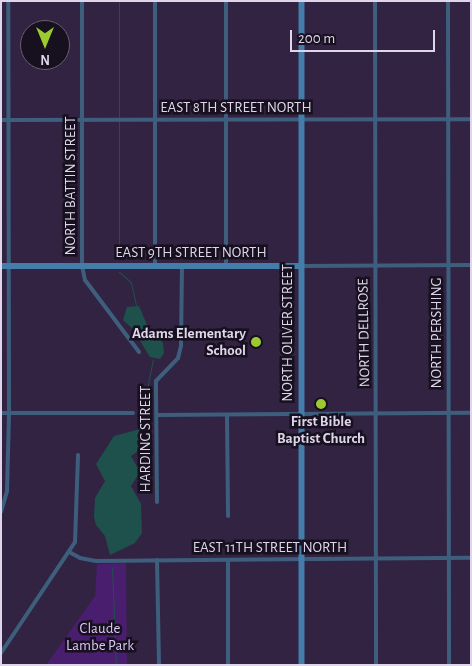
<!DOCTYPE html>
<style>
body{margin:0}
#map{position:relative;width:472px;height:666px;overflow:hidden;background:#322342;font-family:"Alegreya Sans",sans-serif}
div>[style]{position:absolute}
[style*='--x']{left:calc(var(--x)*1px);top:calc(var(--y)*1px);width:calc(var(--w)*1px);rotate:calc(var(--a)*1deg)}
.green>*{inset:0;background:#4a1e6e}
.water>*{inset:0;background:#1f514c}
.stream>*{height:1px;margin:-0.5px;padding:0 0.5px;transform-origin:0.5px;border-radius:0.5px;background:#1f514c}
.street>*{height:4px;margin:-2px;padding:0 2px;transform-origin:2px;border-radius:2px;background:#3d5f7d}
.secondary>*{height:5.5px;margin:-2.75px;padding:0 2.75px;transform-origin:2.75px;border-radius:2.75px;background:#447caa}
.dots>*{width:14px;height:14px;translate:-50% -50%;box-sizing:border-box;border:2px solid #17101e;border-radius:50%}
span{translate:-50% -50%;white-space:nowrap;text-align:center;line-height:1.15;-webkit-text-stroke:5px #17101e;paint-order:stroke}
.street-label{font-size:15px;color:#dfd6eb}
.poi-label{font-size:15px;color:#dfd6eb;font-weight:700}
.right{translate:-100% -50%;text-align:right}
.park-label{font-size:15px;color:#dbc6f5}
.frame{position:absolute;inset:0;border:2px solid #dfd6eb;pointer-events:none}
.north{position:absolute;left:20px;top:20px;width:50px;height:50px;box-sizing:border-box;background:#17101e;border:1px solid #675f70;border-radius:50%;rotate:180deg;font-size:14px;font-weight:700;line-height:20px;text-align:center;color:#dfd6eb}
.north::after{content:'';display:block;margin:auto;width:18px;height:22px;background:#9cca31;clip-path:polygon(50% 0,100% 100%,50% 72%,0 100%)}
.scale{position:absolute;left:290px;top:30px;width:145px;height:22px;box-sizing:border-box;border:2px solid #dfd6eb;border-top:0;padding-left:6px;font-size:15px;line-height:18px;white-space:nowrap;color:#dfd6eb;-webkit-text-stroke:4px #17101e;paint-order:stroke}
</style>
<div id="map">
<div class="green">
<div style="clip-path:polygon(126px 563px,127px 665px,46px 665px,95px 596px,97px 564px)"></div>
</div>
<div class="water">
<div style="clip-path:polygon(139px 306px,147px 325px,163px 343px,164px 353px,160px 359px,150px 357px,132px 328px,123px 320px,127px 307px)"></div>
<div style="clip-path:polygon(140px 429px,143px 443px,140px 450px,131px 456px,140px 472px,131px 486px,141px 504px,142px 533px,135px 543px,110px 555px,105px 536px,96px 525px,94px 517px,95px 498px,105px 481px,96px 464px,114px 436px)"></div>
</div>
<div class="stream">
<div style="--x:119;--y:117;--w:116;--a:-90"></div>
<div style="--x:119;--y:121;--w:137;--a:90"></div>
<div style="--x:119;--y:272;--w:16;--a:40"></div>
<div style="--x:131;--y:282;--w:24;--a:78"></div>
<div style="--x:141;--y:419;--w:61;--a:-78.7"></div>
<div style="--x:112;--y:567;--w:98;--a:87.7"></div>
</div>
<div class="street">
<div style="--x:82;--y:1;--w:265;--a:90"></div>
<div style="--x:82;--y:266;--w:14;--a:78"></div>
<div style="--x:85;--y:280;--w:90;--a:53.1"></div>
<div style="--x:226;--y:1;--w:265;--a:90"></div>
<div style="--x:375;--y:1;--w:664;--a:89.91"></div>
<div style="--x:448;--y:1;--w:664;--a:89.91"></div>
<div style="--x:1;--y:120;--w:470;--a:-0.1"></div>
<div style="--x:155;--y:266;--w:265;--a:-90"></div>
<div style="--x:301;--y:266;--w:170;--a:-0.3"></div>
<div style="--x:1;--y:413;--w:132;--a:0"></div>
<div style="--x:157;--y:415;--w:314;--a:-0.4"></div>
<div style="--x:227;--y:415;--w:101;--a:89.4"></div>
<div style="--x:157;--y:502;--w:121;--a:-90.5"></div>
<div style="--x:156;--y:381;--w:32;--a:-46"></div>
<div style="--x:178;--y:358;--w:12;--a:-76"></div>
<div style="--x:181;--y:346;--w:80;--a:-89.3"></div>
<div style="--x:1;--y:512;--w:22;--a:-74"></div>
<div style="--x:7;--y:491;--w:78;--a:-88.5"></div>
<div style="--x:9;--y:413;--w:412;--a:-90.1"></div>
<div style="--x:71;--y:553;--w:10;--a:29"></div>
<div style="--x:80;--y:558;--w:16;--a:11"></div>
<div style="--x:96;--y:561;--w:375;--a:-0.5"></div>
<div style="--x:157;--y:560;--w:105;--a:88.9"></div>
<div style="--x:228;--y:560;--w:105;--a:90"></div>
<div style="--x:1;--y:653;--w:133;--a:-56.3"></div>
<div style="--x:75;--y:542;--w:87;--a:-88"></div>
</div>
<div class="secondary">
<div style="--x:302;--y:1;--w:664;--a:90"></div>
<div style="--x:1;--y:266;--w:299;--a:0"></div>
</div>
<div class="dots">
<div style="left:256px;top:342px;background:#9cca31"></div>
<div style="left:321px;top:404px;background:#9cca31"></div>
</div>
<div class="street-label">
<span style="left:236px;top:108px">EAST 8TH STREET NORTH</span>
<span style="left:71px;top:186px;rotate:-90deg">NORTH BATTIN STREET</span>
<span style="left:191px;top:253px">EAST 9TH STREET NORTH</span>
<span style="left:288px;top:333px;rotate:-90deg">NORTH OLIVER STREET</span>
<span style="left:364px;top:333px;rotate:-91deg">NORTH DELLROSE</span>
<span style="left:437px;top:333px;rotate:-90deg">NORTH PERSHING</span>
<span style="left:146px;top:439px;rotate:-90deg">HARDING STREET</span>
<span style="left:270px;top:548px">EAST 11TH STREET NORTH</span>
</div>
<div class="poi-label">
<span class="right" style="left:246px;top:342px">Adams Elementary<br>School</span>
<span style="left:321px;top:430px">First Bible<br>Baptist Church</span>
</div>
<div class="park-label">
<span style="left:100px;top:637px">Claude<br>Lambe Park</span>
</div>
<div class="frame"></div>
<div class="north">N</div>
<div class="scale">200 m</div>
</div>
